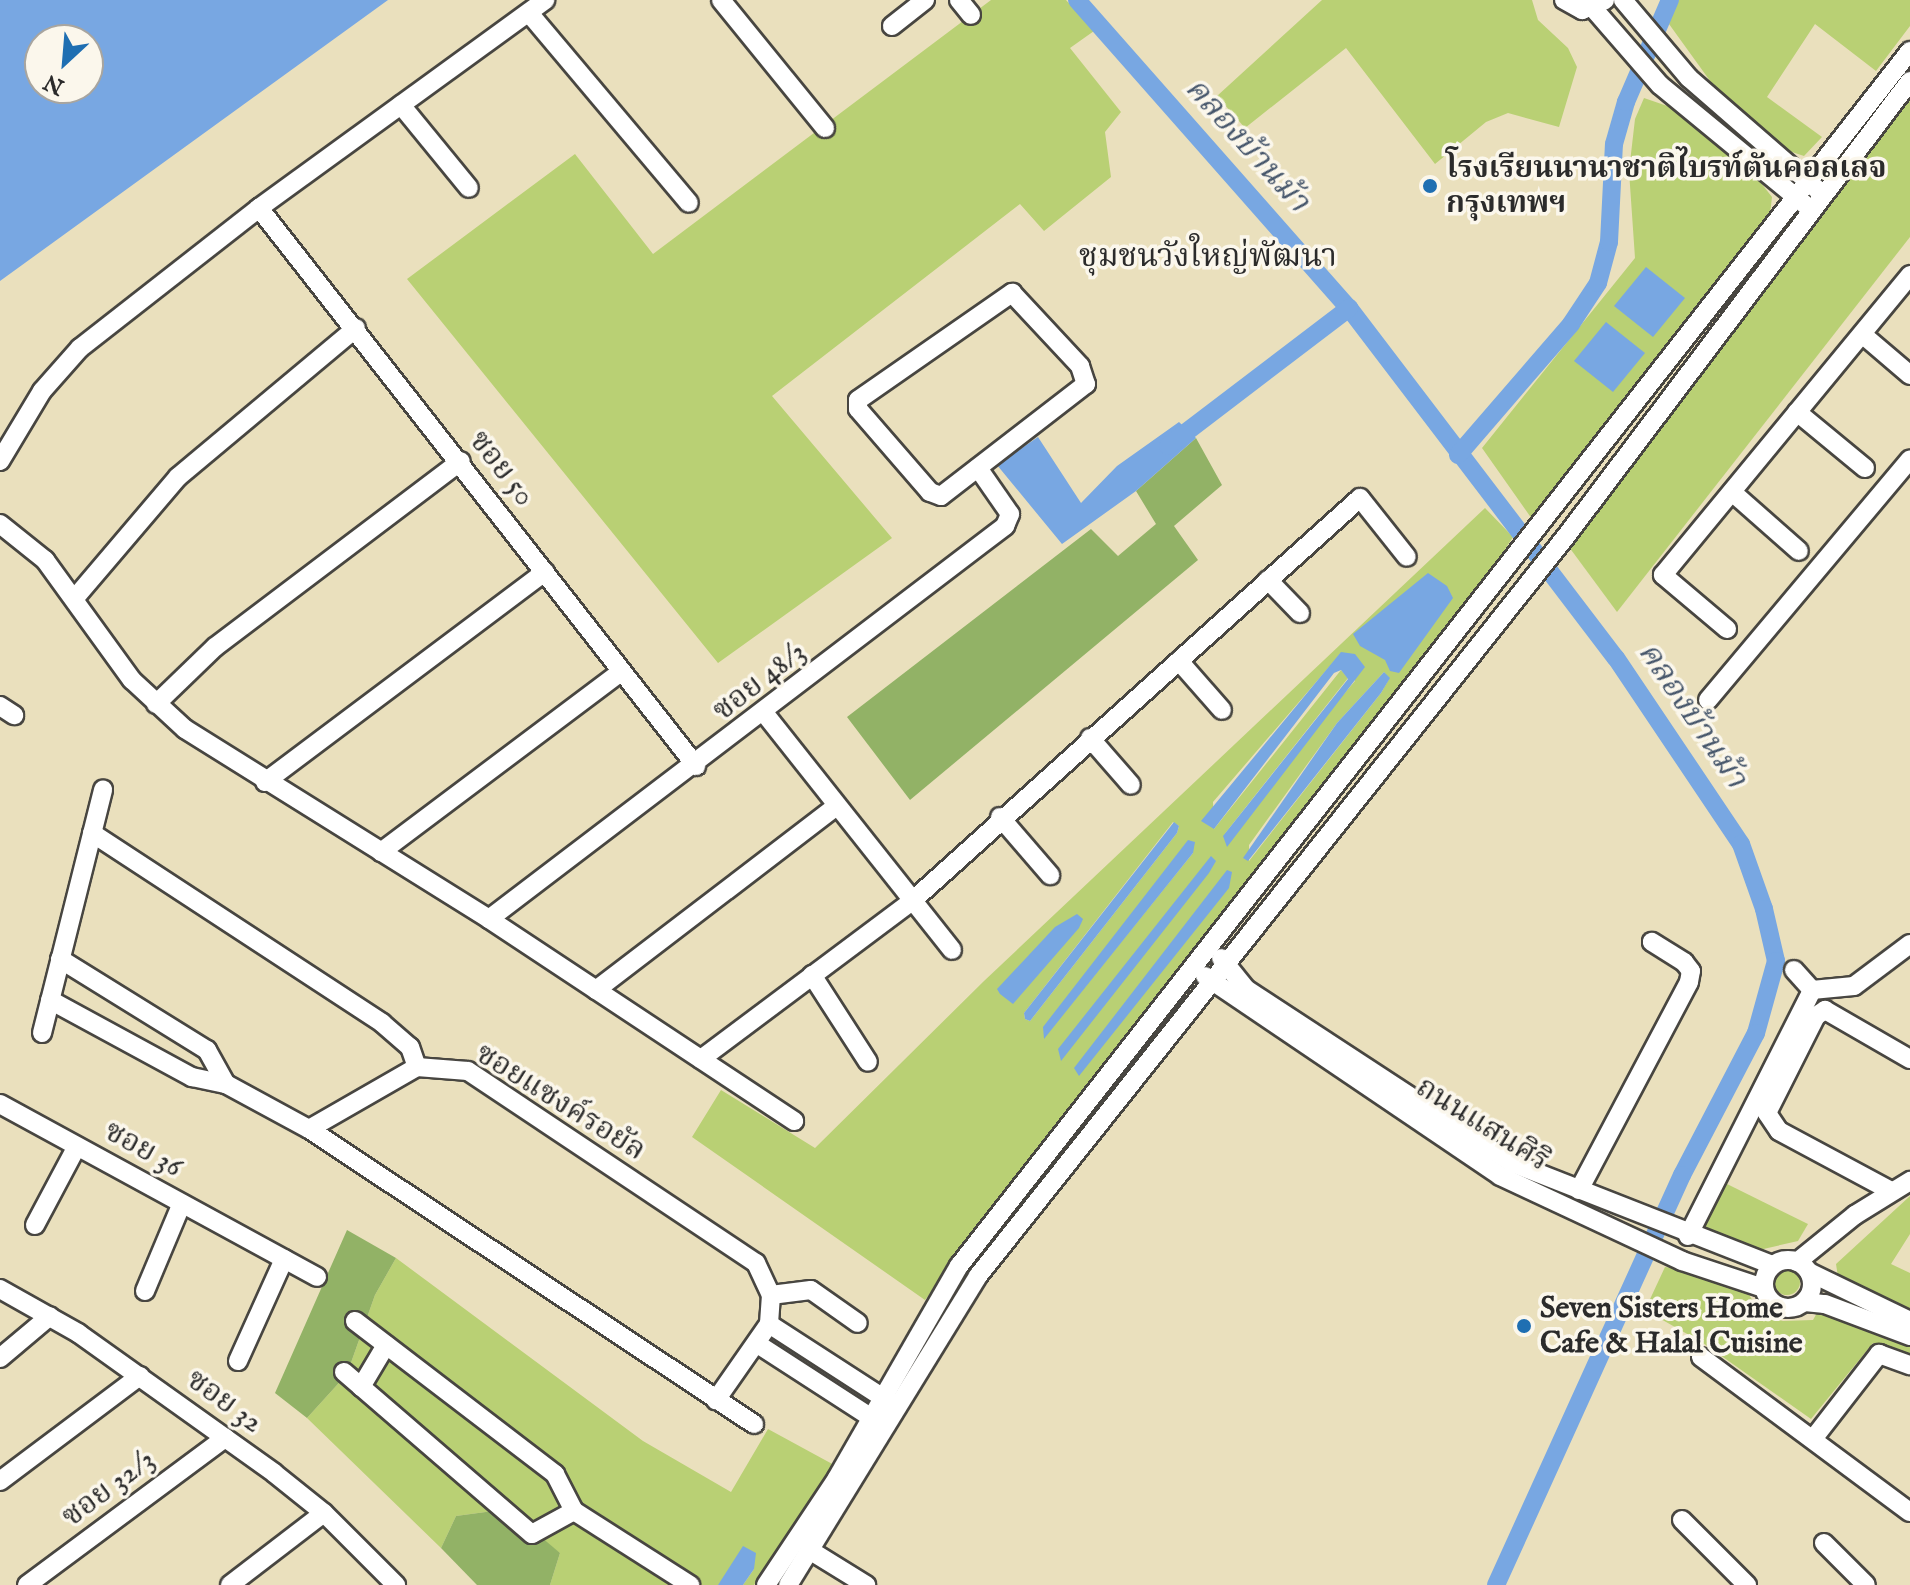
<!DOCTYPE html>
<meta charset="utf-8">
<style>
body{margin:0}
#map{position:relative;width:1910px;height:1585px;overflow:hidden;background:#eae0bd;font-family:"IM FELL English","Noto Serif Thai",serif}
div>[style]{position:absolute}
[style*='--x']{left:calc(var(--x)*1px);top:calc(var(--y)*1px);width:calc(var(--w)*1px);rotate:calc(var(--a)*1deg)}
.green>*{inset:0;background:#b9d074}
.round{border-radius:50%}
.forest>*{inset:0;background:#92b266}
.water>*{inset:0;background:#78a7e2}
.canal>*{height:18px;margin:-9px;padding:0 9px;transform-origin:9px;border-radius:9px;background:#78a7e2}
.roads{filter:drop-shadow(2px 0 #484641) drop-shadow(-2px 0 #484641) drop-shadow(0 2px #484641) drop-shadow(0 -2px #484641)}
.minor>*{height:18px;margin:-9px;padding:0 9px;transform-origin:9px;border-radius:9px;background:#fff}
.minor>.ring{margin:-9px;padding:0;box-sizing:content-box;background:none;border:18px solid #fff;border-radius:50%}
.dots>*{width:22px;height:22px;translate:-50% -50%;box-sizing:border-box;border:4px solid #fbf7ec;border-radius:50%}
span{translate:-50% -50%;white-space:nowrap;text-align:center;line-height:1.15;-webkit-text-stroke:7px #fbf7ec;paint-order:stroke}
.poi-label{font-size:30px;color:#2b2b2b;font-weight:700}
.left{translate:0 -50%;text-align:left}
.street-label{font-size:30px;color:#2b2b2b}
.water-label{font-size:32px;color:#46566b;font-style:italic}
.neighbourhood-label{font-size:32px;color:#2b2b2b}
.north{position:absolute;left:24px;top:24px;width:80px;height:80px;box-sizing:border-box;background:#fbf7ec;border:2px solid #a8a59f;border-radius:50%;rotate:206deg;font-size:22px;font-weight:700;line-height:32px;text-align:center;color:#2b2b2b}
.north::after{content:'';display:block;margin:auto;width:28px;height:36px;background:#1f6fb2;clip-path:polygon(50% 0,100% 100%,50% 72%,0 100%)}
</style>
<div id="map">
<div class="green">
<div style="clip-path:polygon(991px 0,1066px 0,1094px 31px,1070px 48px,1121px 112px,1105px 132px,1111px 177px,1044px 231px,1020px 204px,772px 396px,892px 538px,718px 663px,407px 279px,575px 154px,653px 254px)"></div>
<div style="clip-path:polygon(1322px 0,1532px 0,1538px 20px,1568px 48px,1577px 67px,1559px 127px,1508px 113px,1486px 122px,1435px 164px,1346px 48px,1245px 128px,1217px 96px)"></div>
<div style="clip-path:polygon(1676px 0,1910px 0,1910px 26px,1876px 71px,1815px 24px,1767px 97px,1822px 137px,1804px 156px,1789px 151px,1713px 85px,1669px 24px)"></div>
<div style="clip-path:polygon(1910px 90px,1910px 237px,1617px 612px,1569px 547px)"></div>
<div style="clip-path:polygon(1644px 98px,1676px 109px,1761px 183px,1772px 197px,1770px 214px,1532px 519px,1482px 448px,1635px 258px,1629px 171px,1635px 119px)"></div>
<div style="clip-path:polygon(evenodd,1485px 508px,1513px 537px,1473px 599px,925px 1300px,692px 1137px,721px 1090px,815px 1148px,984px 981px,1485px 508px,1341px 653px,1355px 681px,1223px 836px,1348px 678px,1341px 670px,1214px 829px,1213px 802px,1341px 653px,1485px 508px,1384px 672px,1389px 679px,1381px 693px,1249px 861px,1249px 845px,1337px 723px,1384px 672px,1485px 508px,1173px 822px,1179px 826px,1177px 833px,1030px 1021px,1025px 1019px,1024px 1013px,1173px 822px,1485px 508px,1188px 841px,1193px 853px,1043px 1039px,1173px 861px,1188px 841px)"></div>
<div style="clip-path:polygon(1723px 1182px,1808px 1224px,1798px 1241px,1759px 1250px,1701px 1226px)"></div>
<div style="clip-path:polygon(1910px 1196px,1910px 1234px,1891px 1264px,1910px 1273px,1910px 1310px,1852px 1289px,1838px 1277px,1836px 1264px)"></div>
<div style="clip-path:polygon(396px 1258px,643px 1441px,731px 1492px,768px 1429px,836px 1466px,754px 1585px,743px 1585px,754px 1569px,718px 1585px,550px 1585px,560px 1553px,493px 1511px,456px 1516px,441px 1548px,307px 1418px,347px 1374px,375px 1295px)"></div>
<div style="clip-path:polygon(1665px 1267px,1697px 1271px,1747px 1291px,1761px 1315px,1783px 1321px,1813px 1320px,1818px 1311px,1910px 1346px,1910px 1360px,1887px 1345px,1873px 1343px,1811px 1419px,1703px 1343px,1645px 1310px)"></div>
<div class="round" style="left:1774px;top:1269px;width:26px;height:26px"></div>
</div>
<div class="forest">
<div style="clip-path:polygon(1196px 438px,1222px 485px,1174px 526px,1198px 560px,910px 800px,847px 717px,1091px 529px,1118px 556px,1156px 524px,1136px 491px)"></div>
<div style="clip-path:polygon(347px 1230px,396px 1258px,375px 1295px,347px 1374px,307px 1418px,275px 1393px)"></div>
<div style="clip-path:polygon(493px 1511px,534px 1531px,560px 1553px,550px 1585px,477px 1585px,441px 1548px,456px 1516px)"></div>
</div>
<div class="water">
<div style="clip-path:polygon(evenodd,0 0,388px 0,0 281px,0 0,40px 40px,88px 40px,88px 88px,40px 88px,40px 40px)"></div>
<div style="clip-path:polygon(1646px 267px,1685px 298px,1653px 337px,1614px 306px)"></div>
<div style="clip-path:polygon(1606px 322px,1645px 353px,1613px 392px,1574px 361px)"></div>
<div style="clip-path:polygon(1179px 422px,1196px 438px,1136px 491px,1062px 544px,997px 465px,1038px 437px,1081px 503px,1117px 466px)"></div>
<div style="clip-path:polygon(1428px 573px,1447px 586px,1453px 598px,1399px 673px,1390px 671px,1385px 660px,1360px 646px,1353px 634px)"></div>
<div style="clip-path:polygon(1341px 652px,1355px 654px,1365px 667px,1227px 847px,1223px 836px,1348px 679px,1341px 670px,1334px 673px,1214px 829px,1201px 821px)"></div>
<div style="clip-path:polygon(1384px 672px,1390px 678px,1381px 693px,1248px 861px,1243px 858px,1337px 723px)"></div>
<div style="clip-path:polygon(1174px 822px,1179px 826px,1177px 833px,1030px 1021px,1025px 1019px,1024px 1013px)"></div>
<div style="clip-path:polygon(1188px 840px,1195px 842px,1193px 853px,1044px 1039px,1043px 1027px)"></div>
<div style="clip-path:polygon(1211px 856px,1216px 861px,1209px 873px,1061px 1061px,1058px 1049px)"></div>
<div style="clip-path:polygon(1227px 870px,1232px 872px,1229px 888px,1079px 1076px,1074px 1068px)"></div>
<div style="clip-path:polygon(1077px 914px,1083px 919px,1079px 928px,1013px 1004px,1000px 994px,997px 989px,1055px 927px)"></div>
<div style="clip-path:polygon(743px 1546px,756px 1553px,754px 1569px,743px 1585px,718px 1585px)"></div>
</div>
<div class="canal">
<div style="--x:1077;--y:0;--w:411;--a:48.6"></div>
<div style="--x:1349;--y:308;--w:440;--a:52.7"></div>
<div style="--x:1616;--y:658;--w:224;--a:56.1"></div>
<div style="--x:1741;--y:844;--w:69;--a:70.5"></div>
<div style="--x:1764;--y:909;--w:53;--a:77"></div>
<div style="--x:1776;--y:961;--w:75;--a:105.5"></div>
<div style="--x:1756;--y:1033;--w:160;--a:117.5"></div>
<div style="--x:1682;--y:1175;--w:450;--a:114.4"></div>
<div style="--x:1168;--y:446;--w:228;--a:-37.3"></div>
<div style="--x:1458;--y:455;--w:173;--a:-49.2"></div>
<div style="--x:1571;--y:324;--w:49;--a:-56.6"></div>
<div style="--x:1598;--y:283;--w:42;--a:-75"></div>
<div style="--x:1609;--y:242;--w:98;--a:-87.1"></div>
<div style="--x:1614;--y:144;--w:44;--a:-74.1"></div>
<div style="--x:1626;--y:102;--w:111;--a:-66.7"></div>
</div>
<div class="roads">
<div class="minor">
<div style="--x:721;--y:0;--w:165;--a:50.9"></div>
<div style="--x:959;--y:0;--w:19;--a:51"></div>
<div style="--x:1564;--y:0;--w:21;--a:29"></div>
<div style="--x:1582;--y:10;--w:25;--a:-23"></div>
<div style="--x:1623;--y:0;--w:102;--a:49.8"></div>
<div style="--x:1689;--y:78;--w:172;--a:41"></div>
<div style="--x:1593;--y:8;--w:102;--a:49"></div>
<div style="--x:1660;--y:85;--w:190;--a:39.5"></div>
<div style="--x:529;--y:13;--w:248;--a:49.9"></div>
<div style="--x:892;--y:26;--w:42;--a:-38.2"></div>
<div style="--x:401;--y:105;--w:107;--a:50.7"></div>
<div style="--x:259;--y:208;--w:709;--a:51.93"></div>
<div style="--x:1012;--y:293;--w:100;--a:47"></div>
<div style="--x:1080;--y:366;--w:19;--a:72"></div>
<div style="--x:1086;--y:384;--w:183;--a:142.3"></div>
<div style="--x:941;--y:496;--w:12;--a:-160"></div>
<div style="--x:930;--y:492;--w:110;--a:-130.9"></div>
<div style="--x:858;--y:409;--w:9;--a:-90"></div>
<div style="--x:858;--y:400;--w:188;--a:-34.8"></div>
<div style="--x:1862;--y:334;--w:63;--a:40.5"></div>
<div style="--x:1797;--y:412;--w:88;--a:39.5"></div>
<div style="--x:0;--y:461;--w:82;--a:-59"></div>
<div style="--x:42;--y:391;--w:57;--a:-48.5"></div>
<div style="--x:80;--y:348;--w:227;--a:-38"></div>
<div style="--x:259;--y:208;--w:354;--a:-36"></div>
<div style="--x:1732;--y:492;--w:89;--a:41.4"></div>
<div style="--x:0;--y:524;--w:58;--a:38.7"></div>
<div style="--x:45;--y:560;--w:148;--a:54.1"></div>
<div style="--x:132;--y:680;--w:72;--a:42.8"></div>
<div style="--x:185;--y:729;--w:358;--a:32"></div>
<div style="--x:489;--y:919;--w:366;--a:33.5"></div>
<div style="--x:1268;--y:580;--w:46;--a:45.9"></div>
<div style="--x:75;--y:598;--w:159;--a:-49.6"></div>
<div style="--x:178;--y:477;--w:232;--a:-39.9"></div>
<div style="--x:1727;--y:629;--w:84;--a:-139.8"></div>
<div style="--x:1663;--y:575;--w:389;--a:-50.5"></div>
<div style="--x:1179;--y:661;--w:65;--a:48.7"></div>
<div style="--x:1708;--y:700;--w:314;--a:-50"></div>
<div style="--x:156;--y:704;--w:82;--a:-44"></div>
<div style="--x:215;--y:647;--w:308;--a:-37.1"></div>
<div style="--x:0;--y:706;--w:17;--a:33"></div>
<div style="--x:765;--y:714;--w:301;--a:51.6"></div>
<div style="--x:1090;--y:738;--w:62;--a:48.9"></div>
<div style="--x:265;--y:782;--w:350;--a:-36.9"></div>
<div style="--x:1000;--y:817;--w:77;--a:49.2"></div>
<div style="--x:92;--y:833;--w:347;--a:33.2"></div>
<div style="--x:382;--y:1023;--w:37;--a:41"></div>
<div style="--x:410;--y:1047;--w:21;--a:71"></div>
<div style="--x:381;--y:852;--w:301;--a:-36.9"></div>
<div style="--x:489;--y:919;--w:649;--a:-37.29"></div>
<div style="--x:1005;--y:526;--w:13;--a:-67"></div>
<div style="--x:1010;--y:514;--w:56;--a:-124.8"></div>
<div style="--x:1221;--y:958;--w:40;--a:51"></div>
<div style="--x:1246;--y:989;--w:318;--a:33.2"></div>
<div style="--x:1512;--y:1163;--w:279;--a:21.4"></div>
<div style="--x:60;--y:959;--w:173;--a:31.8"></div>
<div style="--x:207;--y:1050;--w:39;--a:61"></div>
<div style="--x:1794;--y:970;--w:27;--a:48"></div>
<div style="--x:812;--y:975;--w:103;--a:57.2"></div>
<div style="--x:1205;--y:976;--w:356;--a:34.1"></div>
<div style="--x:1500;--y:1176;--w:201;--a:25"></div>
<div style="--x:1682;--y:1261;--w:85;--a:18.4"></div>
<div style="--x:596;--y:990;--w:303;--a:-37.4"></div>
<div style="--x:50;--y:1000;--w:162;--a:28.5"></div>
<div style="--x:192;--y:1077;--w:35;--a:12"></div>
<div style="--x:226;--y:1084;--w:94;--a:28.5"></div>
<div style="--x:309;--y:1129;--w:125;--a:-29.9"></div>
<div style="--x:417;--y:1067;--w:51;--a:4.5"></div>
<div style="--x:468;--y:1071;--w:346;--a:33.7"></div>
<div style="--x:756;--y:1263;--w:35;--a:65"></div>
<div style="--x:771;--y:1295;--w:29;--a:94"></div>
<div style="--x:769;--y:1324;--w:93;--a:124.9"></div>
<div style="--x:42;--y:1033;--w:251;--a:-75.9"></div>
<div style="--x:701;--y:1059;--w:262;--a:-36.8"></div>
<div style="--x:911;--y:902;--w:604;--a:-41.98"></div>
<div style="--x:1360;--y:498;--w:75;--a:51.5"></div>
<div style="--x:0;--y:1104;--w:361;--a:28.6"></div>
<div style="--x:309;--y:1129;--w:534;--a:33.54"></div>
<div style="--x:1579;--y:1190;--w:235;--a:-62.1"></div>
<div style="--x:1689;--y:982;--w:11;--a:-80"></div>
<div style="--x:1691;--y:971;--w:11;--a:-128"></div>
<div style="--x:1684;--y:962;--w:38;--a:-148"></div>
<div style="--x:1891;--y:1191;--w:127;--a:-151.8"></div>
<div style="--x:1779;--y:1131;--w:22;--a:-124"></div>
<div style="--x:1767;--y:1113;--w:109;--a:-63.2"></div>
<div style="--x:1816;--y:1016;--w:11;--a:-34"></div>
<div style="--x:1825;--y:1010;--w:98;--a:30"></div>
<div style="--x:35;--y:1225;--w:89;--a:-62"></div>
<div style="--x:1688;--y:1236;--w:275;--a:-63.2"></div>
<div style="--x:1812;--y:990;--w:42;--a:-5.4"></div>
<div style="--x:1854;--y:986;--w:70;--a:-36.9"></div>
<div class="ring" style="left:1764px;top:1260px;width:30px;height:30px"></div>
<div style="--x:1797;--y:1262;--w:75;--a:-39"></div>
<div style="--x:1855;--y:1215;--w:65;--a:-31.7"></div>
<div style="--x:1809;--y:1272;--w:112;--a:25.9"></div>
<div style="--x:0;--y:1289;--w:90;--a:29.4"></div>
<div style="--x:78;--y:1333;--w:241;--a:35.5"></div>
<div style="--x:274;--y:1473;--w:64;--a:38.7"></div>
<div style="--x:324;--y:1513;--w:102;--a:45"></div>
<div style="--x:145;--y:1291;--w:95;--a:-67.2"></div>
<div style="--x:771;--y:1295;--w:40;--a:-7.1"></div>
<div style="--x:811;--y:1290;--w:57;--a:35.1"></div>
<div style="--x:1805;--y:1302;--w:20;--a:6"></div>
<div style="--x:1825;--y:1304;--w:91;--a:20.6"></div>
<div style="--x:355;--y:1321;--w:252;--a:37.4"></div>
<div style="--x:555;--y:1474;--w:42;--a:62.8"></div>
<div style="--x:769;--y:1324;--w:145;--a:32.9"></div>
<div style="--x:759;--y:1345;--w:145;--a:32.9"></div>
<div style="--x:1701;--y:1357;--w:260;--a:36.6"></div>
<div style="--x:0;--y:1358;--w:65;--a:-40"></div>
<div style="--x:238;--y:1361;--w:112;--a:-65.7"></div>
<div style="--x:344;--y:1372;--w:248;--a:40.8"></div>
<div style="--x:532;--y:1534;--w:48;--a:-28.7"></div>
<div style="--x:574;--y:1511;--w:138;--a:32.5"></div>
<div style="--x:361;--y:1387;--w:49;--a:-59.2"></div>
<div style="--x:1813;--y:1439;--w:108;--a:-52.2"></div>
<div style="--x:1879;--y:1354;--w:33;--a:20"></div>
<div style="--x:0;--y:1481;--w:175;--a:-36.9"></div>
<div style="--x:1682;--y:1520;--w:92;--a:45"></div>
<div style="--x:1824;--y:1543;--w:59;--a:45"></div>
<div style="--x:811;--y:1551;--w:65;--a:31.7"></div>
<div style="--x:27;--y:1585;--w:247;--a:-36.6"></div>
<div style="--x:230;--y:1585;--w:118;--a:-37.5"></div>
<div style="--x:766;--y:1585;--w:128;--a:-56.4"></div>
<div style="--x:837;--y:1478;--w:245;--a:-60.1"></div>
<div style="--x:959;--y:1266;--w:1543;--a:-51.95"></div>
<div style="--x:788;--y:1585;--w:363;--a:-58.4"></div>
<div style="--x:978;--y:1276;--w:947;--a:-51.52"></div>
<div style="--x:1567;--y:535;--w:569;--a:-52.93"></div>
</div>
</div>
<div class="dots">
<div style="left:1430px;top:186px;background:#1f6fb2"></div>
<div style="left:1524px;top:1326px;background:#1f6fb2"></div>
</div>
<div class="poi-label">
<span class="left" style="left:1446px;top:186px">โรงเรียนนานาชาติไบรท์ตันคอลเลจ<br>กรุงเทพฯ</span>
<span class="left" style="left:1540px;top:1326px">Seven Sisters Home<br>Cafe &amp; Halal Cuisine</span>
</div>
<div class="street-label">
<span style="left:501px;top:469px;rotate:52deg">ซอย 50</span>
<span style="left:760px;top:682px;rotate:-38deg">ซอย 48/3</span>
<span style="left:560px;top:1103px;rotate:32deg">ซอยแซงค์รอยัล</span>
<span style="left:1482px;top:1125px;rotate:32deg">ถนนแสนศิริ</span>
<span style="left:143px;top:1150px;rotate:29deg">ซอย 36</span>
<span style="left:224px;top:1402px;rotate:36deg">ซอย 32</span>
<span style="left:109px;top:1489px;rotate:-37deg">ซอย 32/3</span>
</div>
<div class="water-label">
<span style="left:1246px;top:146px;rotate:48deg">คลองบ้านม้า</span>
<span style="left:1691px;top:716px;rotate:56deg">คลองบ้านม้า</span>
</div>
<div class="neighbourhood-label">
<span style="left:1208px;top:258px">ชุมชนวังใหญ่พัฒนา</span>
</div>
<div class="north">N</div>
</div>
